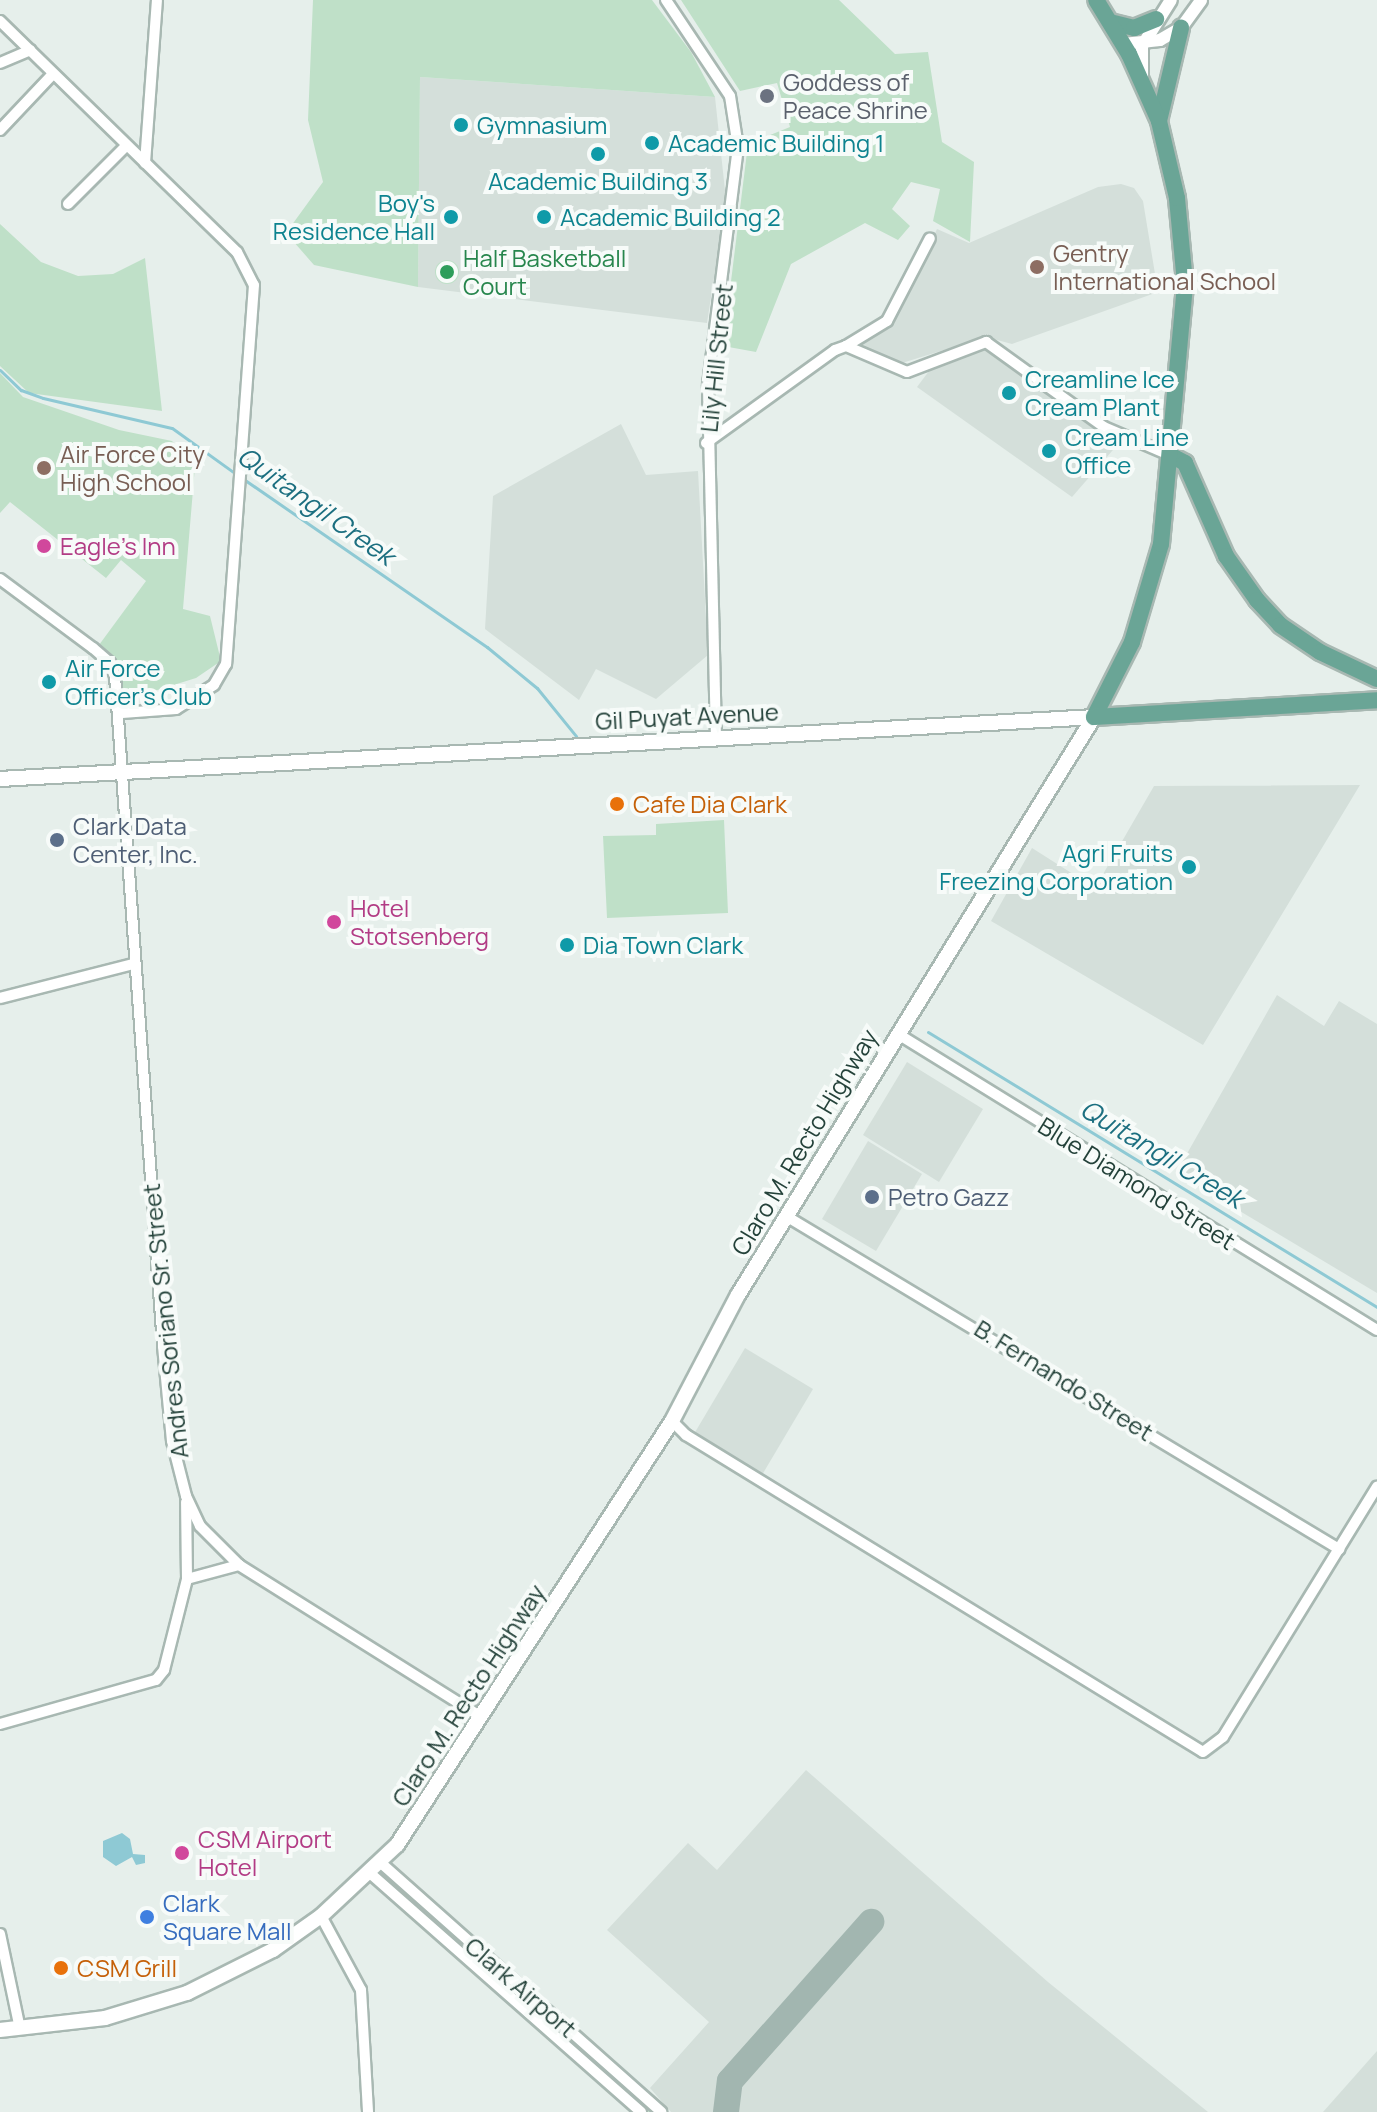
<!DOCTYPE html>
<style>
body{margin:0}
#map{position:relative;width:1377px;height:2112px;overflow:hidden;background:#e6efeb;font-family:Manrope,sans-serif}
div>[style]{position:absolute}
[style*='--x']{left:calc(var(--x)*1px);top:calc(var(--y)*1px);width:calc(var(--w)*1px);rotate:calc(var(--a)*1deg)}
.built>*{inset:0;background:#d4dfda}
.green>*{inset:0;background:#bfe0c8}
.round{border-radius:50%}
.water>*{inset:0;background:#8ec9d4}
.stream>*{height:3px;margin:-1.5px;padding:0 1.5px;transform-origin:1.5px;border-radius:1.5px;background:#8ec9d4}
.taxiway>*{height:26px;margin:-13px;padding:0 13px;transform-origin:13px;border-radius:13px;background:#a2b6b0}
.roads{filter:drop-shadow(2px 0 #a8b8b2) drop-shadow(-2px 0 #a8b8b2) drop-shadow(0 2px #a8b8b2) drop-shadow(0 -2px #a8b8b2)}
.minor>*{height:10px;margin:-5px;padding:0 5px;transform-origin:5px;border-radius:5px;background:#fff}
.tertiary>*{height:12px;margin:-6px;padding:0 6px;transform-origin:6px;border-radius:6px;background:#fff}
.secondary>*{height:14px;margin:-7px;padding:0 7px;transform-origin:7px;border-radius:7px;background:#fff}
.primary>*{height:16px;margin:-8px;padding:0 8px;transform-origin:8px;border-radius:8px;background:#6aa596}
.dots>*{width:22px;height:22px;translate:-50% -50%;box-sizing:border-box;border:4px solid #f7fbf9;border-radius:50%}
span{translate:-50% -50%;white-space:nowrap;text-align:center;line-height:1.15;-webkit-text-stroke:8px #f7fbf9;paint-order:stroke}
.worship-label{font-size:24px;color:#5b616d}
.left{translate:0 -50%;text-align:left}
.culture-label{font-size:24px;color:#0d838f}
.right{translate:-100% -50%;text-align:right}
.education-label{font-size:24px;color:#785e54}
.leisure-label{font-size:24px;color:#27864d}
.street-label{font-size:24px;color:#24423a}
.hotel-label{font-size:24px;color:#b23c85}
.food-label{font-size:24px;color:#c56008}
.service-label{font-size:24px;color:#4e5e75}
.shop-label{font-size:24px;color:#366cbe}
.water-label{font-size:26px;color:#1c6f80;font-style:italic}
</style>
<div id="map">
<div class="built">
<div style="clip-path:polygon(420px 77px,715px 97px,726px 200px,707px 323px,418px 287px)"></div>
<div style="clip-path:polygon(1121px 184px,1134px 188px,1143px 201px,1158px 292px,1012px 344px,986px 337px,902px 363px,863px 347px,862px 342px,893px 324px,937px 229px,969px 243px,1098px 187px)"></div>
<div style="clip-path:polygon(989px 347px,1119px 443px,1072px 497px,917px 387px,929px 371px)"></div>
<div style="clip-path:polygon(621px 424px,646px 475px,698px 471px,708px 655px,656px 699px,596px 669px,579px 700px,485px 629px,493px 496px)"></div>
<div style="clip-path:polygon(1360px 785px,1203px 1045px,991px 921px,1032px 848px,1095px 888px,1154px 786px)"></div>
<div style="clip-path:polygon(1277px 995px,1324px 1026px,1339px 1001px,1377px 1024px,1377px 1293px,1176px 1173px)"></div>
<div style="clip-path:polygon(907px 1062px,983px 1109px,939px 1182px,863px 1135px)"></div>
<div style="clip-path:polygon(868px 1141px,922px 1174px,876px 1251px,822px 1219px)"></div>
<div style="clip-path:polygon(745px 1348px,813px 1389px,762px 1475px,694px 1434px)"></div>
<div style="clip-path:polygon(806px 1770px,1048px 1982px,1208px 2112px,671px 2112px,650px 2088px,709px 2022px,607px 1930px,688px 1843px,717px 1870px)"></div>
<div style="clip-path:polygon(1377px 2051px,1377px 2112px,1323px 2112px)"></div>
</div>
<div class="green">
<div style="clip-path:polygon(313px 0,652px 0,691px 52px,715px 97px,420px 77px,418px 287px,314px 265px,286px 233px,323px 182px,308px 120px)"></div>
<div style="clip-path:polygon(681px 0,839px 0,895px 54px,928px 52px,942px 142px,974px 162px,970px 242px,933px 221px,940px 189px,911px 182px,892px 209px,910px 226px,898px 240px,865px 223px,791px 264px,756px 352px,723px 346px,748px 144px,790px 127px,777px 83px,740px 91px)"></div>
<div style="clip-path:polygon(0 224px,41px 262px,78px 276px,113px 274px,145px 258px,162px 411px,29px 393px,0 366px)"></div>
<div class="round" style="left:435px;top:260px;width:24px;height:24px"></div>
<div style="clip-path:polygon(0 373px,23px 397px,119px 430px,172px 441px,195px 466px,183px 609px,210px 616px,221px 661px,196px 678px,122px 701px,121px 668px,99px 645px,146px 581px,121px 560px,106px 578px,10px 502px,0 513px)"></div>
<div style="clip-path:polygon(724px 820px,728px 913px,607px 918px,603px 836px,656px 835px,656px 824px)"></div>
<div style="clip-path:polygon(552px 2021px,645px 2102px,653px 2112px,648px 2112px)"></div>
</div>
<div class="water">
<div style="clip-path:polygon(122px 1833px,130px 1839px,133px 1854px,145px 1855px,145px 1863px,136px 1865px,132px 1857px,116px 1866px,103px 1857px,103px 1841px)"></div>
</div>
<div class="stream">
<div style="--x:0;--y:370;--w:29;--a:44"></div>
<div style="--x:21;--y:390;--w:23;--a:20"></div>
<div style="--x:43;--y:398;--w:132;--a:13.1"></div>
<div style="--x:172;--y:428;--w:79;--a:35.7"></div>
<div style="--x:242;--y:478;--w:298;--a:34.6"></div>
<div style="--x:487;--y:647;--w:65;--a:39.4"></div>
<div style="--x:537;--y:688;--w:62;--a:50.9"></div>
<div style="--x:928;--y:1032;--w:527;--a:31.49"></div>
</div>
<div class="taxiway">
<div style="--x:726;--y:2112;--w:31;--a:-83"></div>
<div style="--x:730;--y:2081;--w:213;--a:-48.4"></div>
</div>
<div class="roads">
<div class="minor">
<div style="--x:666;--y:0;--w:115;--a:56.3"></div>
<div style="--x:730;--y:96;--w:52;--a:81.1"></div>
<div style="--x:738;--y:147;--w:241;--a:97.2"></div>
<div style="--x:708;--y:386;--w:351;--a:88.7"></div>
<div style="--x:0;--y:21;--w:331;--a:44.3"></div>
<div style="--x:237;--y:252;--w:37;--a:63"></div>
<div style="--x:254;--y:285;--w:380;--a:94.2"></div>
<div style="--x:226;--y:664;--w:24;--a:120"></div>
<div style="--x:214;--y:685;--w:45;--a:147.7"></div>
<div style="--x:176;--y:709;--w:54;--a:175.8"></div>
<div style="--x:0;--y:63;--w:33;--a:-23"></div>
<div style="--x:0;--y:130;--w:77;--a:-46.6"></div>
<div style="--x:145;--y:163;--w:163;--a:-85.8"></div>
<div style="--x:68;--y:204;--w:82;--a:-45"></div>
<div style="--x:846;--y:346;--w:48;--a:-31.4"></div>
<div style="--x:887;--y:321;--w:93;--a:-62.6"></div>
<div style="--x:706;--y:443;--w:159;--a:-35.8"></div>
<div style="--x:835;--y:350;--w:12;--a:-20"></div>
<div style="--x:846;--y:346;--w:66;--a:23.1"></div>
<div style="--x:907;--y:372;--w:85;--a:-20.8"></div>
<div style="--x:986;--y:342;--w:145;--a:35.8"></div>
<div style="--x:1104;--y:427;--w:74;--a:23.1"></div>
<div style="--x:0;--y:579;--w:116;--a:36.6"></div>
<div style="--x:93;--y:648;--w:23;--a:41"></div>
<div style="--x:110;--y:663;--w:14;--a:69"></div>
<div style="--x:115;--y:676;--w:672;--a:85.9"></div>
<div style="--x:163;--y:1346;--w:95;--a:84.6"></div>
<div style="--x:172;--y:1441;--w:57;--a:75.7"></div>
<div style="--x:186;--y:1496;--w:33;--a:65"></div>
<div style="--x:200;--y:1526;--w:55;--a:45"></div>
<div style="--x:239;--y:1565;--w:286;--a:32.1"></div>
<div style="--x:0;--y:998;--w:137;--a:-14.3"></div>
<div style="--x:898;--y:1034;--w:563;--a:31.71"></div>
<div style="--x:786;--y:1216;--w:646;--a:31.06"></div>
<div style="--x:672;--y:1421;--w:20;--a:45"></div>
<div style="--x:686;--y:1435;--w:606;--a:31.51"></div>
<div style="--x:1203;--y:1752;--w:25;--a:-37"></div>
<div style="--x:1223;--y:1737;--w:294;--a:-58.4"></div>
<div style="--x:187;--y:1579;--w:54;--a:-15.1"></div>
<div style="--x:0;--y:1724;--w:162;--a:-15.8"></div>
<div style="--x:156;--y:1680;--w:13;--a:-51"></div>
<div style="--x:164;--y:1670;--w:94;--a:-75.8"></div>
<div style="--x:187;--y:1579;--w:77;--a:-90.7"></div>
<div style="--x:381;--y:1863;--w:375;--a:41.6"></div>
<div style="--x:371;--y:1874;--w:360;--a:41.4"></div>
<div style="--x:321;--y:1916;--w:84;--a:61.6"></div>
<div style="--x:361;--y:1990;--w:122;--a:86.7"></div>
<div style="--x:0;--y:1934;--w:97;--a:78.1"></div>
</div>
<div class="tertiary">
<div style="--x:1123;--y:44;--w:37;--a:-6"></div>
<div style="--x:1160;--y:40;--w:24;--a:-30"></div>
<div style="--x:1181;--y:28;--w:34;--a:-54"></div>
<div style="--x:1142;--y:76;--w:30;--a:-90"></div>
<div style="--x:1142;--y:46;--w:54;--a:-57.8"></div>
</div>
<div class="secondary">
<div style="--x:0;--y:779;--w:1096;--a:-3.24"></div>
<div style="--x:0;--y:2030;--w:106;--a:-6.5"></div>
<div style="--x:105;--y:2018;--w:86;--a:-17"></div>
<div style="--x:187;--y:1993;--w:96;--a:-26.6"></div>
<div style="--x:273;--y:1950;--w:59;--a:-35.3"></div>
<div style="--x:321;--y:1916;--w:104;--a:-43.1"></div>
<div style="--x:397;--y:1845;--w:505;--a:-57.03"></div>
<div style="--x:672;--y:1421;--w:142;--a:-62.4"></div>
<div style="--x:738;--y:1295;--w:679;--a:-58.37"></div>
</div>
<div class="primary">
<div style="--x:1110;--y:22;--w:25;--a:14"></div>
<div style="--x:1134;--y:28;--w:24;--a:-22"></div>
<div style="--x:1159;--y:121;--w:96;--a:-76.7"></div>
<div style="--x:1172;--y:456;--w:15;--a:28"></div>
<div style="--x:1185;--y:463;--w:102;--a:66.2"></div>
<div style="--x:1226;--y:556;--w:54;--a:54.8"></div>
<div style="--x:1257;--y:600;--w:34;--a:47"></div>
<div style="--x:1280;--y:625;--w:48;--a:34"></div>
<div style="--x:1320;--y:652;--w:63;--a:25.3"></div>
<div style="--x:1094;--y:717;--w:84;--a:-63.1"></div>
<div style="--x:1132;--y:642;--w:102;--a:-73.5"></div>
<div style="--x:1161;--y:544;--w:262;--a:-84.7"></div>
<div style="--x:1185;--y:283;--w:85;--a:-95.4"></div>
<div style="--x:1177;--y:198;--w:79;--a:-103.2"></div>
<div style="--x:1159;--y:121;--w:73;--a:-114.1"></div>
<div style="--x:1129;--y:54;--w:63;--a:-121.4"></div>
<div style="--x:1094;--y:717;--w:284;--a:-3.4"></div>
</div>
</div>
<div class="dots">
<div style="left:767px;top:96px;background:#6b7280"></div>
<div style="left:461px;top:125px;background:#0f9aa8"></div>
<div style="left:652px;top:143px;background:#0f9aa8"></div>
<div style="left:598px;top:154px;background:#0f9aa8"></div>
<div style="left:451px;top:217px;background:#0f9aa8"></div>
<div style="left:544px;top:217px;background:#0f9aa8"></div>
<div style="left:1037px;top:267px;background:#8d6e63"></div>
<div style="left:447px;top:272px;background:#2e9e5b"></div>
<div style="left:1009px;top:393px;background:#0f9aa8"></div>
<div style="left:1049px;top:451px;background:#0f9aa8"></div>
<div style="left:44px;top:468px;background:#8d6e63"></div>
<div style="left:44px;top:546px;background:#d1479c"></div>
<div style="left:49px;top:682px;background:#0f9aa8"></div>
<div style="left:617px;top:804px;background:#e8710a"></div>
<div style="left:57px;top:840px;background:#5c6f8a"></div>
<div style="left:1189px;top:867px;background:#0f9aa8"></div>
<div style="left:334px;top:922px;background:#d1479c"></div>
<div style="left:567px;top:945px;background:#0f9aa8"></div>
<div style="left:872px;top:1197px;background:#5c6f8a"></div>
<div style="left:182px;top:1853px;background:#d1479c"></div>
<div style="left:147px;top:1917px;background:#3f7fe0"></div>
<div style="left:61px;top:1968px;background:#e8710a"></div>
</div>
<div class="worship-label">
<span class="left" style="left:783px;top:96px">Goddess of<br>Peace Shrine</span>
</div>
<div class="culture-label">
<span class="left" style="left:477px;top:125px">Gymnasium</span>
<span class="left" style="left:668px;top:143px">Academic Building 1</span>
<span style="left:598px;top:181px">Academic Building 3</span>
<span class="right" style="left:435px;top:217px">Boy's<br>Residence Hall</span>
<span class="left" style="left:560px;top:217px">Academic Building 2</span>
<span class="left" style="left:1025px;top:393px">Creamline Ice<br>Cream Plant</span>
<span class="left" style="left:1065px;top:451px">Cream Line<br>Office</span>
<span class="left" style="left:65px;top:682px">Air Force<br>Officer's Club</span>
<span class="right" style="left:1173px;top:867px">Agri Fruits<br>Freezing Corporation</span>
<span class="left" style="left:583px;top:945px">Dia Town Clark</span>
</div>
<div class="education-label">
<span class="left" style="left:1053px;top:267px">Gentry<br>International School</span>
<span class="left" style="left:60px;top:468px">Air Force City<br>High School</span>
</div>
<div class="leisure-label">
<span class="left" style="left:463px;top:272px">Half Basketball<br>Court</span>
</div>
<div class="street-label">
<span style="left:716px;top:358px;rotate:-84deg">Lily Hill Street</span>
<span style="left:687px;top:716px;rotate:-3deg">Gil Puyat Avenue</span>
<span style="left:804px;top:1142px;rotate:-59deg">Claro M. Recto Highway</span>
<span style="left:1137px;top:1183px;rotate:32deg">Blue Diamond Street</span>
<span style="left:165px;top:1321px;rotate:-96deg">Andres Soriano Sr. Street</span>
<span style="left:1064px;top:1380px;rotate:32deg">B. Fernando Street</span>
<span style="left:468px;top:1695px;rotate:-57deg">Claro M. Recto Highway</span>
<span style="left:521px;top:1987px;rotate:41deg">Clark Airport</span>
</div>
<div class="hotel-label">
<span class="left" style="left:60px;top:546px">Eagle's Inn</span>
<span class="left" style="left:350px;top:922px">Hotel<br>Stotsenberg</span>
<span class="left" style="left:198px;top:1853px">CSM Airport<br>Hotel</span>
</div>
<div class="food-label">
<span class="left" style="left:633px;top:804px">Cafe Dia Clark</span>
<span class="left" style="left:77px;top:1968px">CSM Grill</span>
</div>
<div class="service-label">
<span class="left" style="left:73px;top:840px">Clark Data<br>Center, Inc.</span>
<span class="left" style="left:888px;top:1197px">Petro Gazz</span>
</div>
<div class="shop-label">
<span class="left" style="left:163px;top:1917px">Clark<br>Square Mall</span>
</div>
<div class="water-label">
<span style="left:316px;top:506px;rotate:35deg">Quitangil Creek</span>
<span style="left:1162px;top:1154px;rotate:31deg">Quitangil Creek</span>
</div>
</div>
